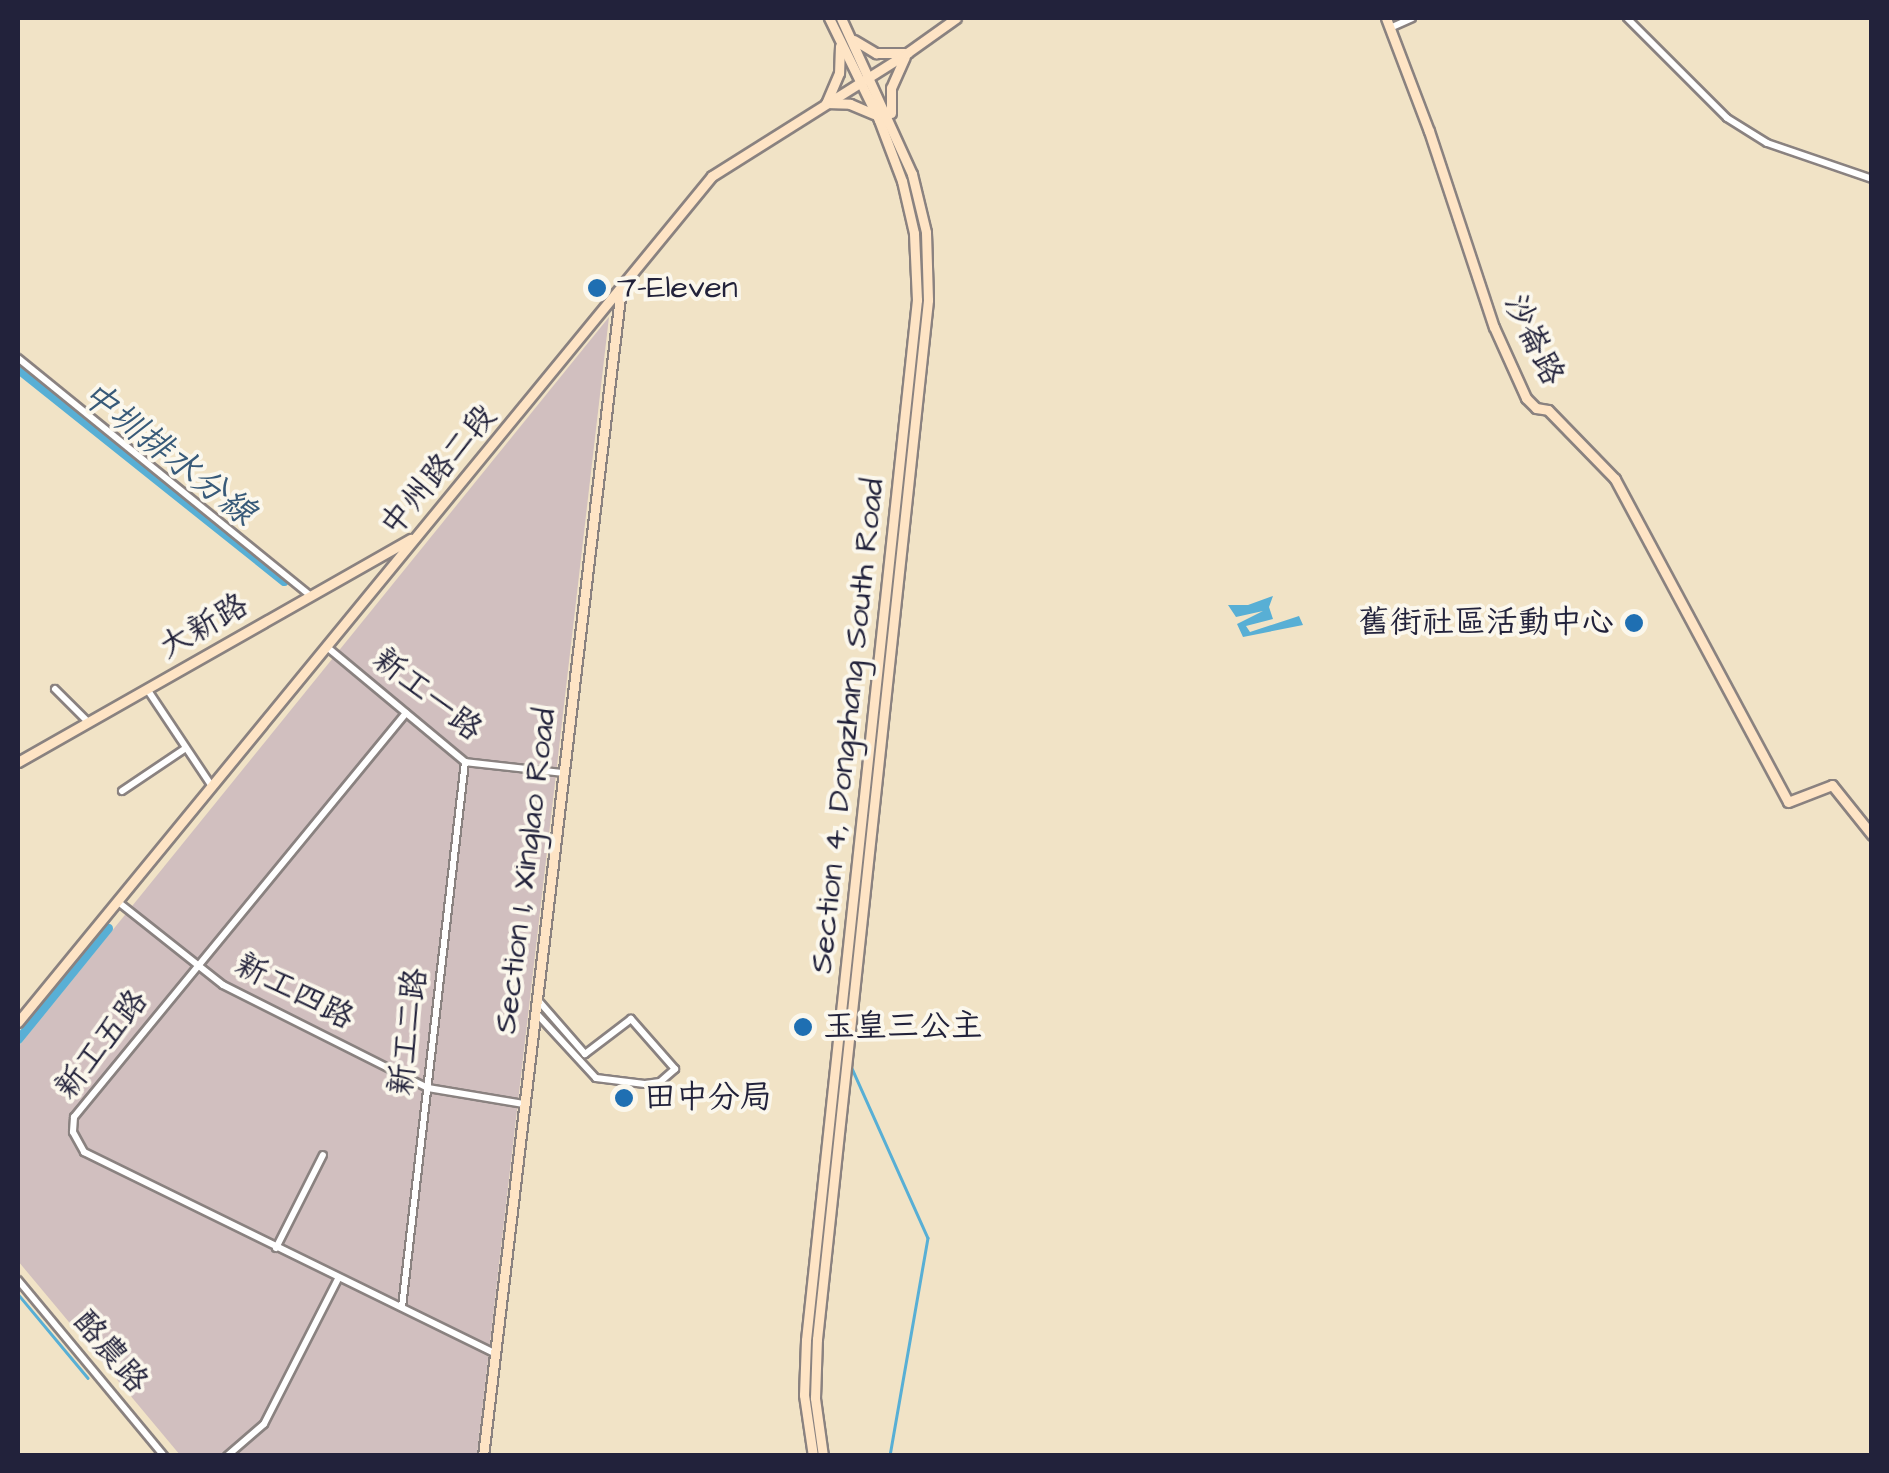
<!DOCTYPE html>
<meta charset="utf-8">
<style>
body{margin:0}
#map{position:relative;width:1889px;height:1473px;overflow:hidden;background:#f1e3c6;font-family:"Architects Daughter","LXGW WenKai TC",sans-serif}
div>[style]{position:absolute}
[style*='--x']{left:calc(var(--x)*1px);top:calc(var(--y)*1px);width:calc(var(--w)*1px);rotate:calc(var(--a)*1deg)}
.industrial>*{inset:0;background:#d1bfbf}
.water>*{inset:0;background:#58afd5}
.stream>*{height:2.5px;margin:-1.25px;padding:0 1.25px;transform-origin:1.25px;border-radius:1.25px;background:#58afd5}
.canal>*{height:9px;margin:-4.5px;padding:0 4.5px;transform-origin:4.5px;border-radius:4.5px;background:#58afd5}
.roads{filter:drop-shadow(2px 0 #8a8280) drop-shadow(-2px 0 #8a8280) drop-shadow(0 2px #8a8280) drop-shadow(0 -2px #8a8280)}
.street>*{height:6px;margin:-3px;padding:0 3px;transform-origin:3px;border-radius:3px;background:#fff}
.secondary>*{height:9px;margin:-4.5px;padding:0 4.5px;transform-origin:4.5px;border-radius:4.5px;background:#fee4c5}
.dots>*{width:28px;height:28px;translate:-50% -50%;box-sizing:border-box;border:5px solid #fbf7ec;border-radius:50%}
span{translate:-50% -50%;white-space:nowrap;text-align:center;line-height:1.15;-webkit-text-stroke:8px #fbf7ec;paint-order:stroke}
.poi-label{font-size:32px;color:#22223b}
.left{translate:0 -50%;text-align:left}
.right{translate:-100% -50%;text-align:right}
.street-label{font-size:32px;color:#22223b}
.water-label{font-size:35px;color:#385a79;font-style:italic}
.frame{position:absolute;inset:0;border:20px solid #22223b;pointer-events:none}
</style>
<div id="map">
<div class="industrial">
<div style="clip-path:polygon(609px 317px,477px 1455px,180px 1455px,18px 1261px,18px 1047px)"></div>
</div>
<div class="water">
<div style="clip-path:polygon(1273px 596px,1269px 607px,1273px 619px,1246px 626px,1250px 632px,1299px 616px,1303px 625px,1243px 637px,1237px 624px,1263px 611px,1236px 617px,1228px 605px,1248px 605px)"></div>
</div>
<div class="stream">
<div style="--x:851;--y:1066;--w:188;--a:65.9"></div>
<div style="--x:928;--y:1238;--w:221;--a:99.9"></div>
<div style="--x:18;--y:1294;--w:109;--a:50.2"></div>
</div>
<div class="canal">
<div style="--x:18;--y:369;--w:340;--a:38.6"></div>
<div style="--x:18;--y:1039;--w:143;--a:-51"></div>
</div>
<div class="roads">
<div class="street">
<div style="--x:1627;--y:18;--w:141;--a:45"></div>
<div style="--x:1727;--y:118;--w:47;--a:32"></div>
<div style="--x:1767;--y:143;--w:111;--a:18.9"></div>
<div style="--x:1390;--y:28;--w:24;--a:-24"></div>
<div style="--x:18;--y:358;--w:376;--a:39.1"></div>
<div style="--x:327;--y:647;--w:180;--a:39.8"></div>
<div style="--x:465;--y:762;--w:99;--a:6.4"></div>
<div style="--x:55;--y:689;--w:47;--a:45"></div>
<div style="--x:147;--y:689;--w:115;--a:56.3"></div>
<div style="--x:406;--y:713;--w:523;--a:129.41"></div>
<div style="--x:74;--y:1117;--w:15;--a:94"></div>
<div style="--x:73;--y:1132;--w:23;--a:61"></div>
<div style="--x:84;--y:1152;--w:458;--a:26.1"></div>
<div style="--x:122;--y:791;--w:77;--a:-33.9"></div>
<div style="--x:117;--y:901;--w:135;--a:38.4"></div>
<div style="--x:223;--y:985;--w:229;--a:26.7"></div>
<div style="--x:428;--y:1088;--w:97;--a:9.5"></div>
<div style="--x:536;--y:1013;--w:88;--a:47.3"></div>
<div style="--x:596;--y:1078;--w:49;--a:7"></div>
<div style="--x:645;--y:1084;--w:15;--a:-8"></div>
<div style="--x:660;--y:1082;--w:20;--a:-41"></div>
<div style="--x:675;--y:1069;--w:67;--a:-131.3"></div>
<div style="--x:631;--y:1019;--w:58;--a:142.7"></div>
<div style="--x:585;--y:1054;--w:73;--a:-131.1"></div>
<div style="--x:276;--y:1248;--w:104;--a:-63.2"></div>
<div style="--x:18;--y:1280;--w:229;--a:50.3"></div>
<div style="--x:402;--y:1307;--w:549;--a:-83.41"></div>
<div style="--x:227;--y:1456;--w:49;--a:-40.9"></div>
<div style="--x:264;--y:1424;--w:163;--a:-63"></div>
</div>
<div class="secondary">
<div style="--x:1386;--y:18;--w:121;--a:69.2"></div>
<div style="--x:1429;--y:131;--w:206;--a:71.7"></div>
<div style="--x:1494;--y:327;--w:78;--a:65.7"></div>
<div style="--x:1526;--y:398;--w:14;--a:45"></div>
<div style="--x:1536;--y:408;--w:12;--a:9"></div>
<div style="--x:1548;--y:410;--w:96;--a:45.8"></div>
<div style="--x:1615;--y:479;--w:366;--a:61.8"></div>
<div style="--x:1788;--y:802;--w:47;--a:-21.1"></div>
<div style="--x:1832;--y:785;--w:64;--a:51.3"></div>
<div style="--x:854;--y:40;--w:26;--a:31"></div>
<div style="--x:876;--y:53;--w:28;--a:0"></div>
<div style="--x:840;--y:46;--w:27;--a:92"></div>
<div style="--x:839;--y:73;--w:33;--a:113"></div>
<div style="--x:826;--y:103;--w:24;--a:2"></div>
<div style="--x:850;--y:104;--w:26;--a:23"></div>
<div style="--x:891;--y:113;--w:25;--a:-90"></div>
<div style="--x:891;--y:88;--w:34;--a:-66"></div>
<div style="--x:18;--y:762;--w:452;--a:-29.6"></div>
<div style="--x:18;--y:1022;--w:1094;--a:-50.64"></div>
<div style="--x:712;--y:176;--w:231;--a:-32.2"></div>
<div style="--x:907;--y:53;--w:60;--a:-35.5"></div>
<div style="--x:483;--y:1456;--w:1168;--a:-83.26"></div>
<div style="--x:813;--y:1456;--w:62;--a:-98.4"></div>
<div style="--x:804;--y:1395;--w:55;--a:-87.9"></div>
<div style="--x:806;--y:1340;--w:1046;--a:-83.91"></div>
<div style="--x:917;--y:300;--w:67;--a:-92.6"></div>
<div style="--x:914;--y:233;--w:53;--a:-103"></div>
<div style="--x:902;--y:181;--w:65;--a:-110.7"></div>
<div style="--x:879;--y:120;--w:114;--a:-116.1"></div>
<div style="--x:823;--y:1456;--w:59;--a:-97.9"></div>
<div style="--x:815;--y:1398;--w:59;--a:-88.1"></div>
<div style="--x:817;--y:1339;--w:1045;--a:-83.9"></div>
<div style="--x:928;--y:300;--w:68;--a:-91.7"></div>
<div style="--x:926;--y:232;--w:60;--a:-103.6"></div>
<div style="--x:912;--y:174;--w:171;--a:-114.5"></div>
</div>
</div>
<div class="dots">
<div style="left:597px;top:288px;background:#1f6fb2"></div>
<div style="left:1634px;top:623px;background:#1f6fb2"></div>
<div style="left:803px;top:1027px;background:#1f6fb2"></div>
<div style="left:624px;top:1098px;background:#1f6fb2"></div>
</div>
<div class="poi-label">
<span class="left" style="left:617px;top:288px">7-Eleven</span>
<span class="right" style="left:1614px;top:623px">舊街社區活動中心</span>
<span class="left" style="left:823px;top:1027px">玉皇三公主</span>
<span class="left" style="left:644px;top:1098px">田中分局</span>
</div>
<div class="street-label">
<span style="left:1533px;top:340px;rotate:64deg">沙崙路</span>
<span style="left:439px;top:471px;rotate:-50deg">中州路二段</span>
<span style="left:204px;top:627px;rotate:-30deg">大新路</span>
<span style="left:427px;top:695px;rotate:38deg">新工一路</span>
<span style="left:848px;top:726px;rotate:-84deg">Section 4, Dongzhang South Road</span>
<span style="left:526px;top:871px;rotate:-83deg">Section 1, Xinglao Road</span>
<span style="left:294px;top:992px;rotate:27deg">新工四路</span>
<span style="left:409px;top:1032px;rotate:-83deg">新工二路</span>
<span style="left:102px;top:1045px;rotate:-52deg">新工五路</span>
<span style="left:110px;top:1352px;rotate:50deg">酪農路</span>
</div>
<div class="water-label">
<span style="left:168px;top:454px;rotate:38deg">中圳排水分線</span>
</div>
<div class="frame"></div>
</div>
